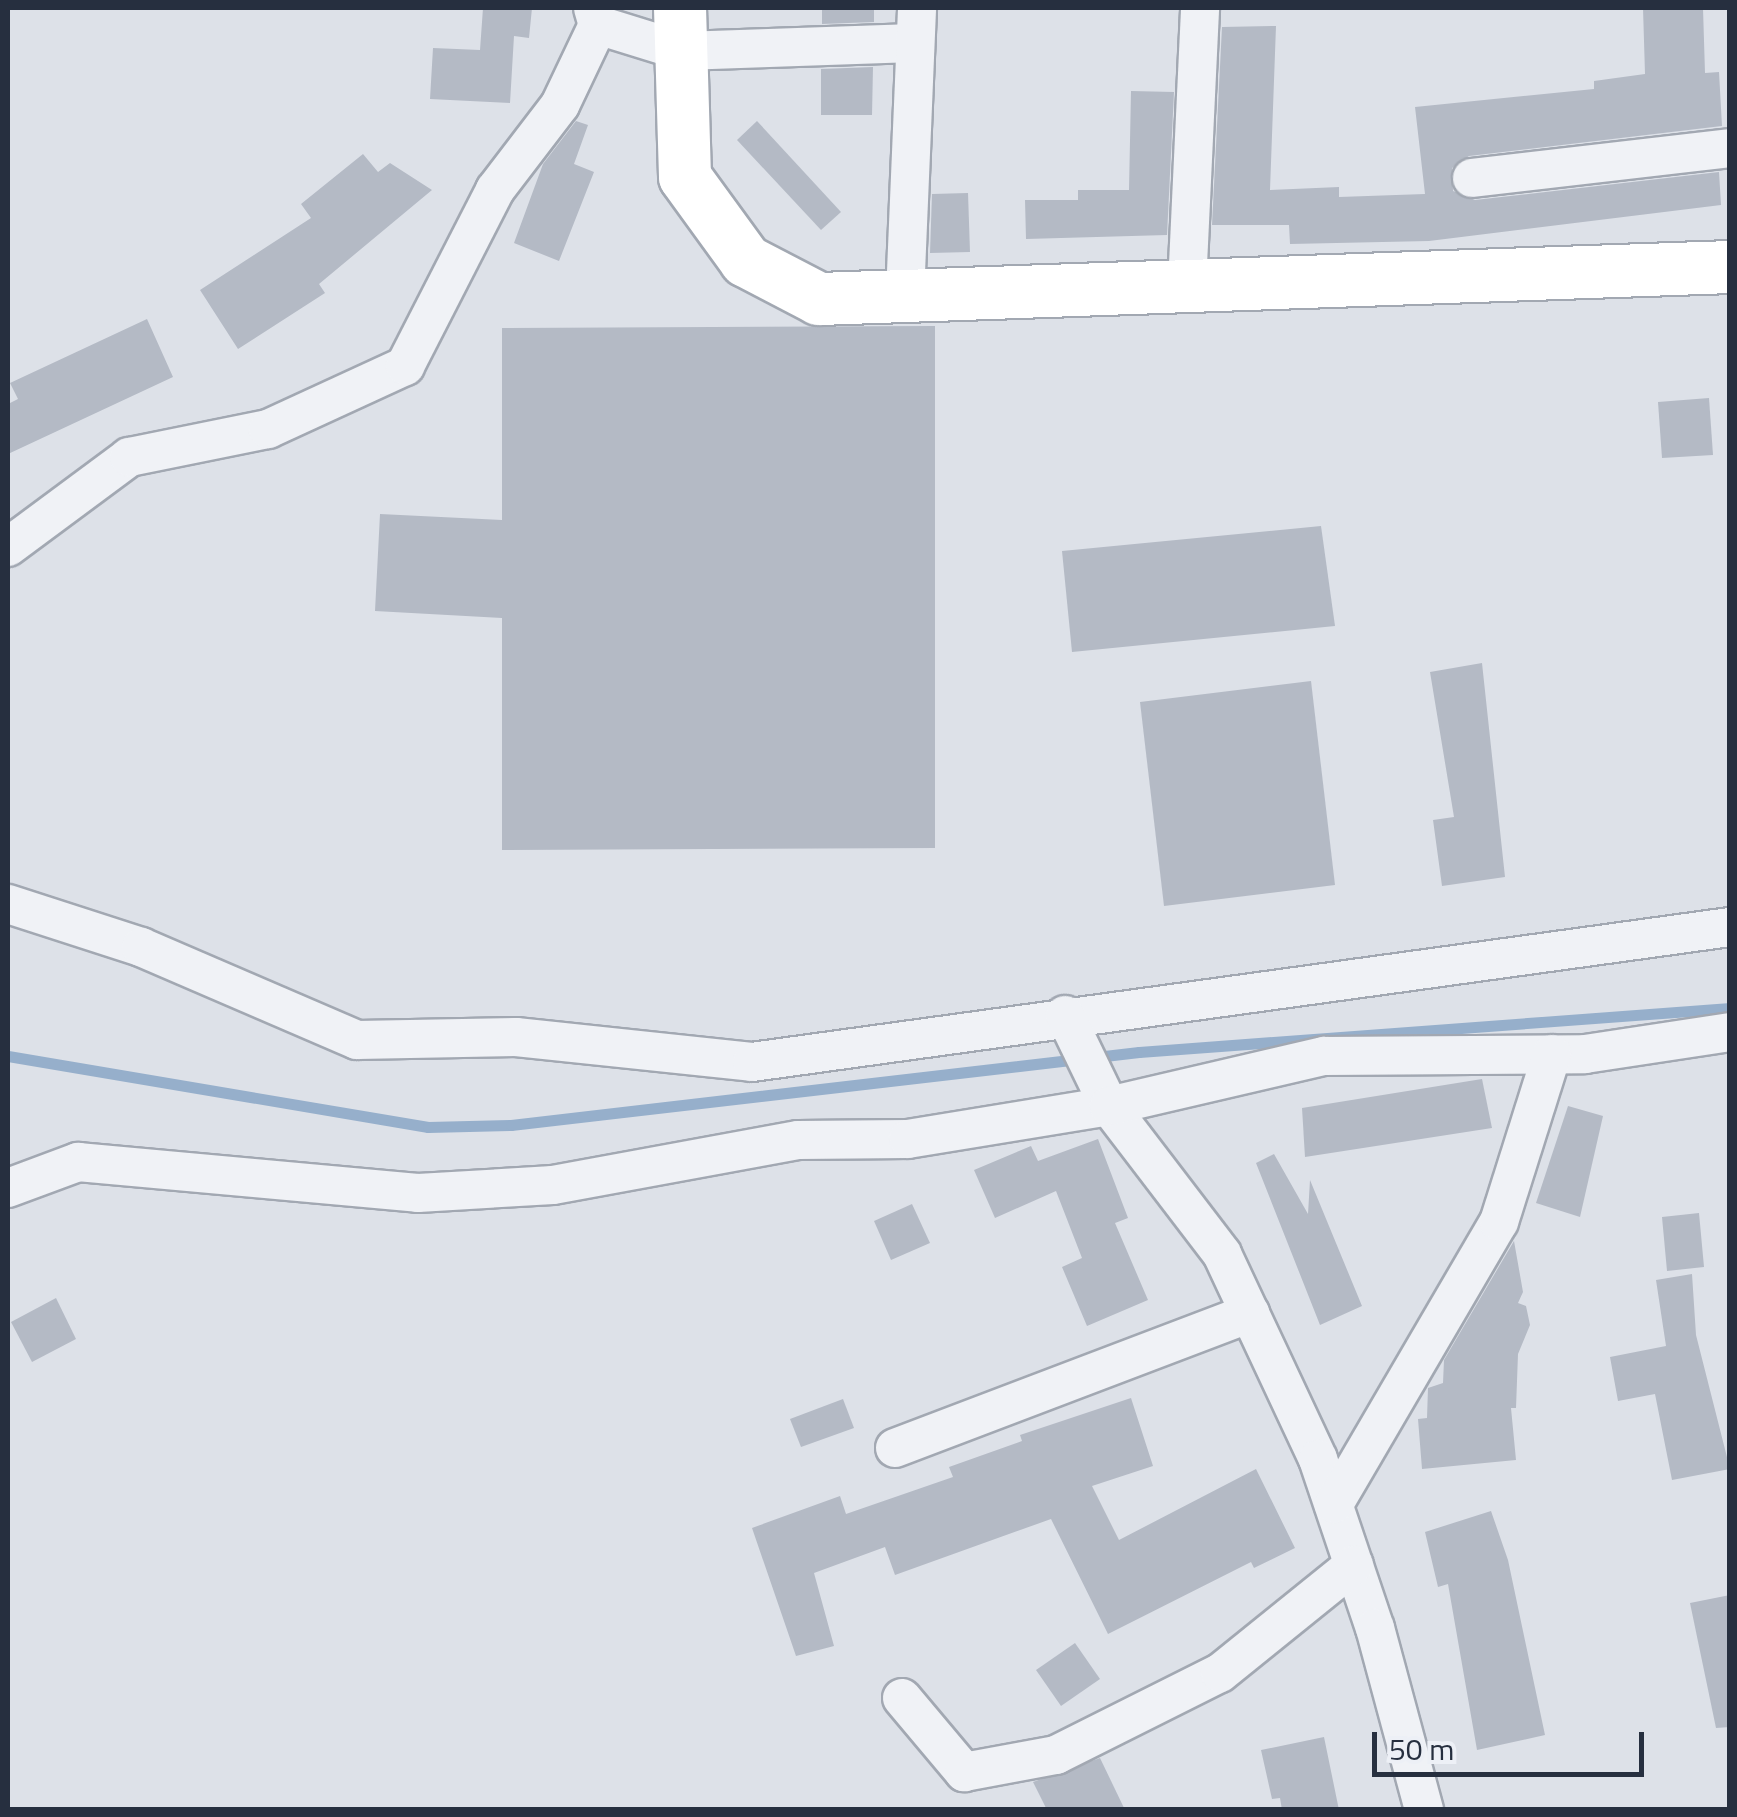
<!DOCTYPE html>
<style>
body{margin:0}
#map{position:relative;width:1737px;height:1817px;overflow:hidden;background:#dde1e8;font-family:"Titillium Web",sans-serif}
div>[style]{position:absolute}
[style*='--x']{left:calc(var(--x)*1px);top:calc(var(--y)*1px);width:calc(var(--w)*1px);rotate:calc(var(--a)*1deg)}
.stream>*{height:11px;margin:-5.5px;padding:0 5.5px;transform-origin:5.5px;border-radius:5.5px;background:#96afcb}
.building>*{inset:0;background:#b4bac5}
.roads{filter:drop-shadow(2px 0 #a2a8b2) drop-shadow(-2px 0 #a2a8b2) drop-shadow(0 2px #a2a8b2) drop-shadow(0 -2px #a2a8b2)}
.street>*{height:38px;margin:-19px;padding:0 19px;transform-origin:19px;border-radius:19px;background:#f0f2f6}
.secondary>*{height:52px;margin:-26px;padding:0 26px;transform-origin:26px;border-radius:26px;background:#fff}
span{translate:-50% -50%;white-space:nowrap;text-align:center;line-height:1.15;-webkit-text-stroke:8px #edf0f6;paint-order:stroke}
.frame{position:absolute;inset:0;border:10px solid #262f3f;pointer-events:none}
.scale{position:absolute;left:1372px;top:1732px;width:272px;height:45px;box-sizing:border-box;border:5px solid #262f3f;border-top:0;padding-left:12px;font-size:30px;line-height:35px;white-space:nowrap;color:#262f3f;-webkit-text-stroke:8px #edf0f6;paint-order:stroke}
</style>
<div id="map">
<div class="stream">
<div style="--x:8;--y:1056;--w:426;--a:9.6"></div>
<div style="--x:428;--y:1127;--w:83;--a:-1.4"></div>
<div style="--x:511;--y:1125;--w:632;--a:-6.63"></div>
<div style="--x:1139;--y:1052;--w:593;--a:-4.26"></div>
</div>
<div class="building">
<div style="clip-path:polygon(483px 8px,532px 8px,529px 38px,514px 36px,510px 103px,430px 99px,433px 48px,480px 50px)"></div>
<div style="clip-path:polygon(822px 8px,874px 8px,874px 22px,822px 24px)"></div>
<div style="clip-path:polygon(1643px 8px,1703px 8px,1705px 73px,1719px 72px,1722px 126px,1469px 156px,1452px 168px,1453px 191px,1475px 200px,1719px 172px,1721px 205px,1429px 241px,1290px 244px,1289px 225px,1212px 225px,1222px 27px,1276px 26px,1270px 190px,1339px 187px,1339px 197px,1425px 194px,1415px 107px,1594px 89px,1594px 81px,1645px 74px)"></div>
<div style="clip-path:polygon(873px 67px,872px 115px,821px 115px,821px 69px)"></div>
<div style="clip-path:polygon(1131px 91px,1174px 92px,1167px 235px,1026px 239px,1025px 200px,1078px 200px,1078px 190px,1129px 190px)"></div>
<div style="clip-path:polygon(576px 121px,588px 125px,574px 164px,594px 172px,559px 261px,514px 243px,543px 164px)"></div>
<div style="clip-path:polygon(757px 121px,841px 212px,821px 230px,737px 140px)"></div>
<div style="clip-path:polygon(363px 154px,378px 172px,390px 163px,432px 190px,319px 284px,325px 293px,238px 349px,200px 290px,311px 218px,301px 204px)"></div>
<div style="clip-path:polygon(968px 193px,970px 252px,930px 253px,932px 194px)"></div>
<div style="clip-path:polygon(147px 319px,173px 377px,8px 454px,8px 404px,18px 399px,10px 383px)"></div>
<div style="clip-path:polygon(935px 326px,935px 848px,502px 850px,502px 618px,375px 611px,380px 514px,502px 520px,502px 328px)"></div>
<div style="clip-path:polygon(1709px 398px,1713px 455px,1662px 458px,1658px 402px)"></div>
<div style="clip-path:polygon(1321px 526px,1335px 626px,1072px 652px,1062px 551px)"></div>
<div style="clip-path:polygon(1482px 663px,1505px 877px,1442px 886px,1433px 820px,1454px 817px,1430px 672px)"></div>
<div style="clip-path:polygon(1311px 681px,1335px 885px,1164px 906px,1140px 702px)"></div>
<div style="clip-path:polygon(1482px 1079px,1492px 1128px,1305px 1157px,1302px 1108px)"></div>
<div style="clip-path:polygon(1568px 1106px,1603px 1116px,1580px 1217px,1536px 1203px)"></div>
<div style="clip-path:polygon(1098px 1139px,1128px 1218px,1115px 1223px,1148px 1300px,1087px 1326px,1062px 1267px,1082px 1258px,1056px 1191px,995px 1218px,974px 1170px,1031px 1146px,1038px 1161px)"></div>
<div style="clip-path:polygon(1274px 1154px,1308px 1214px,1310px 1180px,1362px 1306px,1320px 1325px,1256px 1163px)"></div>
<div style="clip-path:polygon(912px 1204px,930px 1243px,891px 1260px,874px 1221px)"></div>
<div style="clip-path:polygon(1699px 1213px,1704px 1267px,1667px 1271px,1662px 1217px)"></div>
<div style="clip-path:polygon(1514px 1241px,1523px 1292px,1518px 1303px,1526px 1306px,1530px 1325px,1518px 1354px,1516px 1408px,1511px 1408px,1516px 1460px,1422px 1469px,1418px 1419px,1427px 1418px,1428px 1388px,1443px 1383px,1444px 1360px)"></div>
<div style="clip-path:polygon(1692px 1274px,1696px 1335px,1730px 1469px,1672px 1480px,1655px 1394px,1618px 1401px,1610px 1357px,1666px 1346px,1656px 1280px)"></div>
<div style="clip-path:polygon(56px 1298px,76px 1339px,32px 1362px,11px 1322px)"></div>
<div style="clip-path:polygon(1131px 1398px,1153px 1466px,1092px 1486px,1119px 1540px,1256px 1469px,1295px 1548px,1254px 1568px,1251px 1562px,1108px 1634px,1051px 1519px,895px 1575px,885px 1547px,814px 1573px,834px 1646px,796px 1656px,752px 1528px,840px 1496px,846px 1514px,953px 1477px,949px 1467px,1022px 1441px,1020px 1435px)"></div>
<div style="clip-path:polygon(843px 1399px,854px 1428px,801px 1447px,790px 1419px)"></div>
<div style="clip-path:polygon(1491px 1511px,1508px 1560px,1545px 1735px,1477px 1750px,1448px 1584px,1438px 1587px,1425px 1532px)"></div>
<div style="clip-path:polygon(1730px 1595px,1730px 1727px,1716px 1728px,1690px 1603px)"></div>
<div style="clip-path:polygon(1075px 1643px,1100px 1679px,1061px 1706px,1036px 1670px)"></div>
<div style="clip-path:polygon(1324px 1737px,1339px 1810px,1282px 1810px,1280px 1798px,1272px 1799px,1261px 1750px)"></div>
<div style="clip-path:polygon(1100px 1758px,1125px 1810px,1047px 1810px,1033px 1782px)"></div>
</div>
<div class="roads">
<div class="street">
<div style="--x:593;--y:8;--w:18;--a:74"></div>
<div style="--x:598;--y:25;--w:88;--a:17.2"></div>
<div style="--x:682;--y:51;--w:232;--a:-2"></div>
<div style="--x:1472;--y:178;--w:260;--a:-6.6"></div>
<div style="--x:1187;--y:286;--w:278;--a:-87.3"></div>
<div style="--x:905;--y:296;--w:288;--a:-87.6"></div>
<div style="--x:8;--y:547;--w:151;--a:-36.6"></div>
<div style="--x:129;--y:457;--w:142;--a:-11.4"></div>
<div style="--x:268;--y:429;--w:151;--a:-24.7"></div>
<div style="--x:405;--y:366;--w:198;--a:-62.9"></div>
<div style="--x:495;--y:190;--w:107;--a:-52.6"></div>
<div style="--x:560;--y:105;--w:89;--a:-64.6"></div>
<div style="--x:8;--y:904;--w:140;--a:17.9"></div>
<div style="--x:141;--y:947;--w:235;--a:23.3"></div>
<div style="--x:357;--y:1040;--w:159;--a:-1.1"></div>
<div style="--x:516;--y:1037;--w:237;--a:6"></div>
<div style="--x:752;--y:1062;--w:987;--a:-7.86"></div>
<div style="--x:1065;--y:1015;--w:101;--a:64.2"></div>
<div style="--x:1109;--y:1106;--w:186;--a:52.6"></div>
<div style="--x:1222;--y:1254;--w:226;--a:64.9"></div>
<div style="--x:1318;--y:1459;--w:178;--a:71.4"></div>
<div style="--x:1375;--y:1628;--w:188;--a:74.9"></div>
<div style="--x:8;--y:1188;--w:75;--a:-20.4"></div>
<div style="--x:78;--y:1162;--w:341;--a:5.2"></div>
<div style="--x:418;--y:1193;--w:135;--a:-3.4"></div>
<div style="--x:553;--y:1185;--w:249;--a:-10.4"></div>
<div style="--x:798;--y:1140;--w:110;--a:-0.5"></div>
<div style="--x:908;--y:1139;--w:204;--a:-9.3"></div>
<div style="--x:1109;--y:1106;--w:221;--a:-13.1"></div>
<div style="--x:1324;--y:1056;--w:261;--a:-0.4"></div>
<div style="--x:1585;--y:1054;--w:147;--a:-8.6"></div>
<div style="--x:895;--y:1448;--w:380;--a:-20.8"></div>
<div style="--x:1334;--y:1504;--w:327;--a:-59.7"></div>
<div style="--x:1499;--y:1222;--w:176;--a:-72.5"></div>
<div style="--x:902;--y:1698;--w:97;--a:50"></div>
<div style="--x:964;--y:1772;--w:94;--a:-10.5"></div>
<div style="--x:1056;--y:1755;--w:183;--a:-26.6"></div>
<div style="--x:1220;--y:1673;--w:172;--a:-38.9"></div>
</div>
<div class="secondary">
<div style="--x:680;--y:8;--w:169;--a:88.3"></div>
<div style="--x:685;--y:177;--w:104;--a:54"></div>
<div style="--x:746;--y:261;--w:82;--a:27.5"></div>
<div style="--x:819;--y:299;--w:912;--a:-2.01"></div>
</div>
</div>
<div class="frame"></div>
<div class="scale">50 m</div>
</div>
